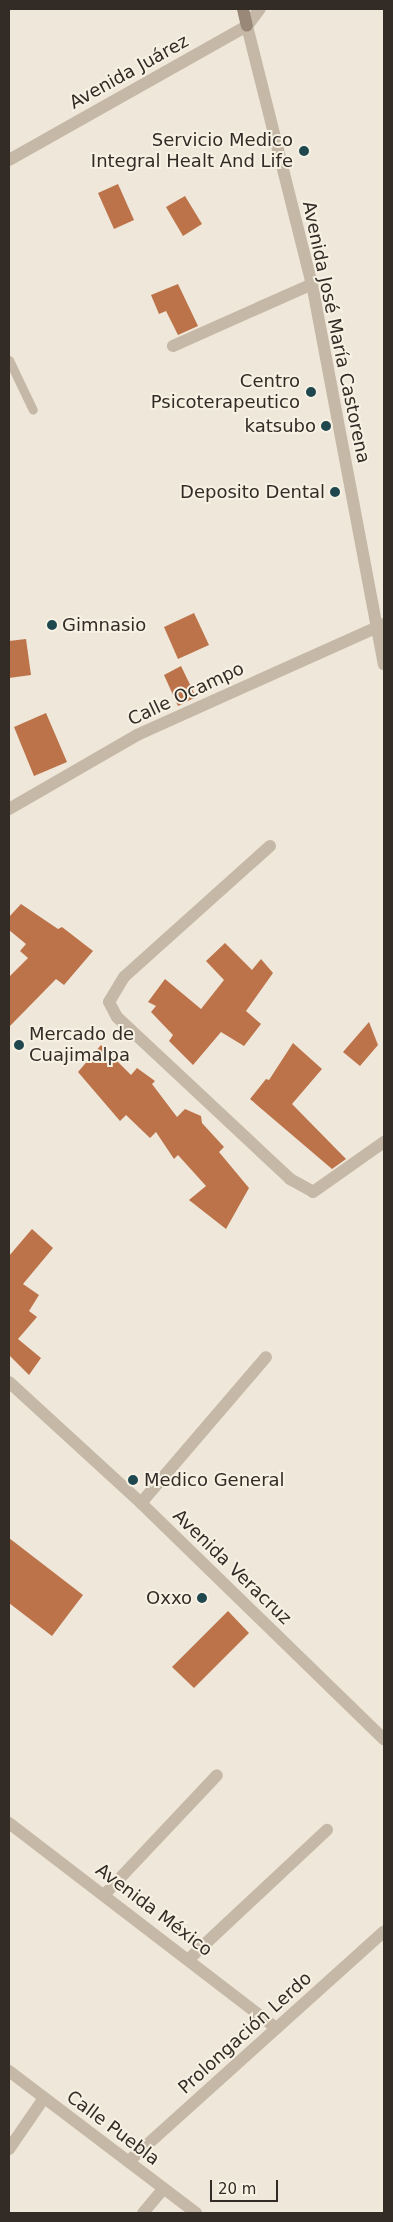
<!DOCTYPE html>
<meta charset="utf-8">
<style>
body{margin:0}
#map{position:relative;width:393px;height:2222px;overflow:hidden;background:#efe7d9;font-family:"DejaVu Sans",sans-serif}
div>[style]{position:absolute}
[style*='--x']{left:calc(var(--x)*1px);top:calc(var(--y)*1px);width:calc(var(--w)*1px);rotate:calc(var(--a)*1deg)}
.building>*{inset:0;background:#bc734a}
.service>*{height:9px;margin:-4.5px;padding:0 4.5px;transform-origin:4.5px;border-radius:4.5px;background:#c5b8a6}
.minor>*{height:12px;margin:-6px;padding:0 6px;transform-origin:6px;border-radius:6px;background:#c5b8a6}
.tertiary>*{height:12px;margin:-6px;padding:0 6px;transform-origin:6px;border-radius:6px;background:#c5b8a6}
.secondary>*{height:12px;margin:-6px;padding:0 6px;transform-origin:6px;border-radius:6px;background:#998878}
.dots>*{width:14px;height:14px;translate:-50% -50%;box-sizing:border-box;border:2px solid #f7f1e4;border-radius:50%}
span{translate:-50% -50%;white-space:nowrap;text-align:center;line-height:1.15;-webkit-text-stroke:4px #f7f1e4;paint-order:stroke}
.street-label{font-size:18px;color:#322b26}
.poi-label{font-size:18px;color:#322b26}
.right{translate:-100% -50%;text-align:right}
.left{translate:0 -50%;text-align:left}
.frame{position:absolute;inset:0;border:10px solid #322b26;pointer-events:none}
.scale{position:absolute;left:210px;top:2180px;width:68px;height:22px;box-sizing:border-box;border:2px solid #322b26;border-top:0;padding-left:6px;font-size:15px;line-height:18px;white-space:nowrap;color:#322b26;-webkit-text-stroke:4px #f7f1e4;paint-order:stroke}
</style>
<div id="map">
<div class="building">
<div style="clip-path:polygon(118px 184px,134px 220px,114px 229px,98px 193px)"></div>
<div style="clip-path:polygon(185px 196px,202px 224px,183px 236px,166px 207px)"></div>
<div style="clip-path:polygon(178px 284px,198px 326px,178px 335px,166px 311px,159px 314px,151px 295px)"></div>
<div style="clip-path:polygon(194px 613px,209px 645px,178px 659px,164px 627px)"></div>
<div style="clip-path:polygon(26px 639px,31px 675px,9px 678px,9px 641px)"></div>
<div style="clip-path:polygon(181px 666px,196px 697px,178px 706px,164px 675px)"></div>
<div style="clip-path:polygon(46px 713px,67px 762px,34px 776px,14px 727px)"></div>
<div style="clip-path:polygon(21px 904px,58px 929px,62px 927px,93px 951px,64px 985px,56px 979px,9px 1027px,9px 977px,28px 958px,20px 951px,26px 944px,9px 930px,9px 917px)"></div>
<div style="clip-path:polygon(225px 943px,252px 970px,261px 959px,273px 973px,246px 1011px,261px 1024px,244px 1046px,221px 1032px,193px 1065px,169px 1041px,173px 1035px,151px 1012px,156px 1006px,148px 1002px,165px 979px,201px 1009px,224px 980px,206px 961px)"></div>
<div style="clip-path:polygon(369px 1022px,378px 1045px,360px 1066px,343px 1052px)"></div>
<div style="clip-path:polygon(293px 1043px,322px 1069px,292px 1104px,346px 1159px,332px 1169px,250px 1099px,266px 1079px,269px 1080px)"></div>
<div style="clip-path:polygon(101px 1045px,131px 1075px,137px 1068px,155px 1081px,152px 1084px,177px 1117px,185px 1109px,201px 1116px,202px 1123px,224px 1147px,219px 1152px,249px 1188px,226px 1229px,189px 1200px,206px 1186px,178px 1155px,174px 1159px,156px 1132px,150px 1138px,126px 1115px,120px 1121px,78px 1072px)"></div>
<div style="clip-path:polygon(32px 1229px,53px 1248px,23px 1284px,39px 1295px,29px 1311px,37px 1317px,18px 1339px,41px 1358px,29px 1375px,9px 1355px,9px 1256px)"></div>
<div style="clip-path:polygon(9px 1538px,83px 1595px,52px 1636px,9px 1603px)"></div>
<div style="clip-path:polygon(228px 1611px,249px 1633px,194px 1688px,172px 1667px)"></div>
</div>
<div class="service">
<div style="--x:9;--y:360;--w:55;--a:64.4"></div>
</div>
<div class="minor">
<div style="--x:173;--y:346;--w:152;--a:-24"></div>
<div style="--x:9;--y:809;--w:148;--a:-30"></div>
<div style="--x:137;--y:735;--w:271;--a:-24.2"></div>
<div style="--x:270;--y:846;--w:196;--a:138.1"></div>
<div style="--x:124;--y:977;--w:29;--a:121"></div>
<div style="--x:109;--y:1002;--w:17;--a:62"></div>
<div style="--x:117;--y:1017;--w:237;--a:43.1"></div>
<div style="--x:290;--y:1179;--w:26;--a:29"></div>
<div style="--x:313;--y:1192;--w:87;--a:-35.2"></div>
<div style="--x:141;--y:1503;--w:192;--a:-49.4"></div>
<div style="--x:9;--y:1823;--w:337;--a:37.5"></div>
<div style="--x:105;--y:1894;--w:163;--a:-46.7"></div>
<div style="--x:189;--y:1959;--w:189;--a:-43.1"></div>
<div style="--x:9;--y:2071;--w:235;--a:37.2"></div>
<div style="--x:9;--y:2149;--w:62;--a:-55.5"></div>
<div style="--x:129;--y:2161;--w:343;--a:-42"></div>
<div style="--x:143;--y:2213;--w:31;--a:-50"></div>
</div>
<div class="tertiary">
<div style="--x:247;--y:26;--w:266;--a:75.9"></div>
<div style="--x:312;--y:284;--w:387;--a:79.3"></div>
<div style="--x:9;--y:160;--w:273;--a:-29.4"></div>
<div style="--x:247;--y:26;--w:21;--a:-53"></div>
<div style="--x:9;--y:1382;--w:179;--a:42.5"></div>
<div style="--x:141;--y:1503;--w:339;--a:44.2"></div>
</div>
<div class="secondary">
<div style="--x:243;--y:9;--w:17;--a:77"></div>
</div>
<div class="dots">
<div style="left:304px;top:151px;background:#1f4750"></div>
<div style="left:311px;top:392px;background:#1f4750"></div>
<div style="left:326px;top:426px;background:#1f4750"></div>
<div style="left:335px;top:492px;background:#1f4750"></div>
<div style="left:52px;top:625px;background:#1f4750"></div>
<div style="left:19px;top:1045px;background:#1f4750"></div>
<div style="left:133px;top:1480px;background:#1f4750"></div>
<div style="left:202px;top:1598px;background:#1f4750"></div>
</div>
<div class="street-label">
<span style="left:129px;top:72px;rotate:-29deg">Avenida Juárez</span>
<span style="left:336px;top:332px;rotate:78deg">Avenida José María Castorena</span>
<span style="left:186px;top:694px;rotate:-25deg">Calle Ocampo</span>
<span style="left:232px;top:1567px;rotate:44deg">Avenida Veracruz</span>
<span style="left:154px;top:1910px;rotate:37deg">Avenida México</span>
<span style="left:245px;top:2033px;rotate:-42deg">Prolongación Lerdo</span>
<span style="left:113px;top:2128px;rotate:37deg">Calle Puebla</span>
</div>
<div class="poi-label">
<span class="right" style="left:293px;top:151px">Servicio Medico<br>Integral Healt And Life</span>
<span class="right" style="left:300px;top:392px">Centro<br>Psicoterapeutico</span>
<span class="right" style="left:316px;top:426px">katsubo</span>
<span class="right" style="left:325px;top:492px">Deposito Dental</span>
<span class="left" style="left:62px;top:625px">Gimnasio</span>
<span class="left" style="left:29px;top:1045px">Mercado de<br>Cuajimalpa</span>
<span class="left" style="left:144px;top:1480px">Medico General</span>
<span class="right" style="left:192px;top:1598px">Oxxo</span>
</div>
<div class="frame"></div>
<div class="scale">20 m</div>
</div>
